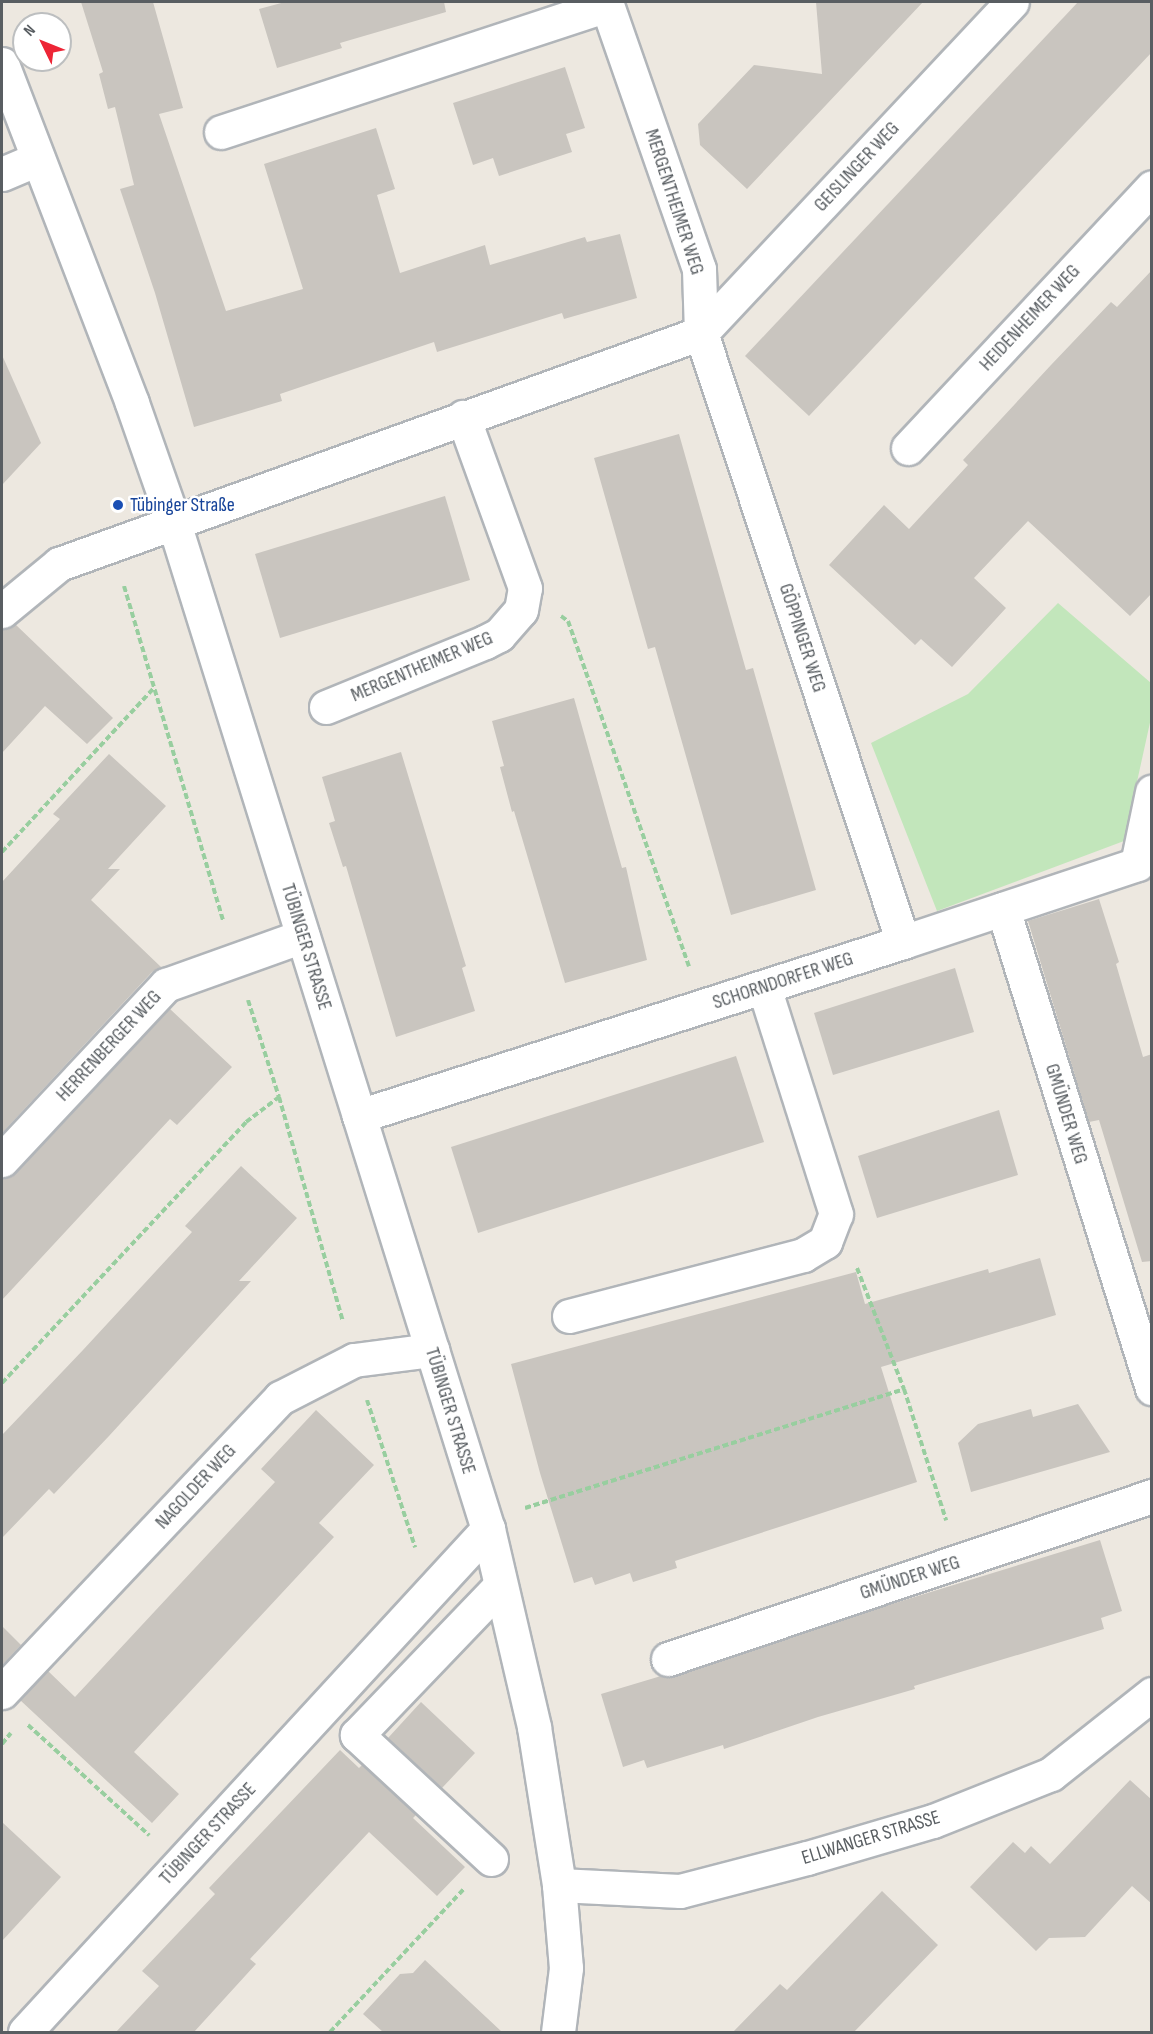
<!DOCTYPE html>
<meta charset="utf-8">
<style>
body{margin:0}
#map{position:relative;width:1153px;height:2034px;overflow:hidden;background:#ede8e0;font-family:"Sofia Sans Condensed",sans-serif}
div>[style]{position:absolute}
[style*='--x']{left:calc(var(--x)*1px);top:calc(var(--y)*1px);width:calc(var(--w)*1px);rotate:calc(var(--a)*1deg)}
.green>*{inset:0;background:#c2e6bb}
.building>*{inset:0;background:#c9c5bf}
.path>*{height:4px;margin-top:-2px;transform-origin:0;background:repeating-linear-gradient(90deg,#98ce9f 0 6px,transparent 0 9px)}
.roads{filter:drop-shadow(2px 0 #b1b5b9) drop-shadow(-2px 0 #b1b5b9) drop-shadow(0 2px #b1b5b9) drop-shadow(0 -2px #b1b5b9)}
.minor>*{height:33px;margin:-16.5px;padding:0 16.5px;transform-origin:16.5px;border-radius:16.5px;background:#fff}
.dots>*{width:16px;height:16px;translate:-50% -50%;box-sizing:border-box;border:3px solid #fff;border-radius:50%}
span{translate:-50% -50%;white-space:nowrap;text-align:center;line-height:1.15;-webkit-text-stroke:5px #fff;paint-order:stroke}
.street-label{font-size:20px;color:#595e62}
.transit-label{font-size:20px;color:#164399}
.left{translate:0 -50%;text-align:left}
.frame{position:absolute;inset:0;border:3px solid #595e62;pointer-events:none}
.north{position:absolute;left:12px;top:12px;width:60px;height:60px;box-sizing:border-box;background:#fff;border:2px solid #bdbfc0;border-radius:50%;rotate:313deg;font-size:16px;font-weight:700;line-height:24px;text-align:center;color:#595e62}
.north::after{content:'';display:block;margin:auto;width:21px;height:27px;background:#ed2536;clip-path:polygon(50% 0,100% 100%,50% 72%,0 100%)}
</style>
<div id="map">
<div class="green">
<div style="clip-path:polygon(1058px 603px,1151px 683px,1151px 718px,1124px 841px,937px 911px,871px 743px,968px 694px)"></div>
</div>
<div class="building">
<div style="clip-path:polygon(81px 2px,153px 2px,183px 108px,159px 114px,226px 311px,303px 289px,264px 164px,376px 128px,395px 189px,377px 195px,400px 273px,485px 245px,490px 265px,585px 237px,587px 242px,620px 234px,637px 298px,564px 319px,562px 313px,437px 352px,434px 342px,280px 394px,282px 401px,194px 427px,155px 293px,120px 189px,134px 185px,115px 107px,108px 109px,99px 74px,103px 72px)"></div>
<div style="clip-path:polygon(285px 2px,444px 2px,446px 12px,340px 43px,342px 48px,277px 68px,259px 9px)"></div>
<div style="clip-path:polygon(816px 2px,923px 2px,747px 189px,700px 145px,698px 124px,754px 65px,822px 74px)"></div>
<div style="clip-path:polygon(1078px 2px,1152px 2px,1152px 52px,809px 416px,745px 356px)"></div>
<div style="clip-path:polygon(565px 67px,585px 128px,566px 134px,572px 152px,499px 176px,493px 158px,473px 165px,453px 103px)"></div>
<div style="clip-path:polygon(1152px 270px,1152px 593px,1130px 616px,1028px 521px,974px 578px,1006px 608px,952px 667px,921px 639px,915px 645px,829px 565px,884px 505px,909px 529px,968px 465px,963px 460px,1051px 365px,1111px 302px,1117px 307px)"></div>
<div style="clip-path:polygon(2px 355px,41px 443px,2px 485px)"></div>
<div style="clip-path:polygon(679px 434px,746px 670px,753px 668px,816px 890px,731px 915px,655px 647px,648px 649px,594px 458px)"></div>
<div style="clip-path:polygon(445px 496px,470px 580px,280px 638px,255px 554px)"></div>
<div style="clip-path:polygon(15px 624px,113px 718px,87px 744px,45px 706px,2px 753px,2px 629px)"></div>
<div style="clip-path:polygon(574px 698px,622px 868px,626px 867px,647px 960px,565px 983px,514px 811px,512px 812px,500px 767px,504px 766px,492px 721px)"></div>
<div style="clip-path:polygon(401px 752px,466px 966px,462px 968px,475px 1011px,396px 1037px,346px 866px,343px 867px,329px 823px,335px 821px,322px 777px)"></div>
<div style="clip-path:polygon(109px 754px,166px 806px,108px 869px,120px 869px,91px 900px,161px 967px,152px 972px,2px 1133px,2px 882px,60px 819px,53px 814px)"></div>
<div style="clip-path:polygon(1099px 899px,1119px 962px,1116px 964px,1143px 1057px,1152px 1054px,1152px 1261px,1142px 1262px,1099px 1120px,1089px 1122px,1028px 921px)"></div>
<div style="clip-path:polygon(955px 968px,974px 1032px,833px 1075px,814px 1013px)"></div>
<div style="clip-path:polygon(170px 1009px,232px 1067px,177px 1125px,170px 1119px,2px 1300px,2px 1178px,16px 1173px)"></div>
<div style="clip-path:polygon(736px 1056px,764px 1142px,478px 1233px,451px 1147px)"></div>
<div style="clip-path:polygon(999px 1110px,1018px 1175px,877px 1218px,858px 1156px)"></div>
<div style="clip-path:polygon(241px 1166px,297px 1218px,239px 1281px,251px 1281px,109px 1436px,54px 1494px,49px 1489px,2px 1538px,2px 1435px,83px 1350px,192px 1232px,185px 1226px)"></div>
<div style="clip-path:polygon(1040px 1258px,1056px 1315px,881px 1367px,917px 1482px,675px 1561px,677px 1568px,633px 1582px,630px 1573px,595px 1585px,592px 1577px,574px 1583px,540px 1473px,511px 1364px,856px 1272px,865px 1304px,988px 1269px,989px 1273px)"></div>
<div style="clip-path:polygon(1078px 1404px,1110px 1452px,971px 1492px,958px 1443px,978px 1424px,1031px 1409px,1033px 1417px)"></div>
<div style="clip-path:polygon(316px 1410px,374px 1465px,319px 1523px,334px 1537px,134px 1752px,179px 1794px,152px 1823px,20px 1700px,48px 1671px,75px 1697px,275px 1482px,261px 1469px)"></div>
<div style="clip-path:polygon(1100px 1540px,1122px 1611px,1101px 1618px,1104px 1629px,914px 1686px,915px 1689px,818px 1717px,724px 1749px,723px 1745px,647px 1768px,644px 1760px,623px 1767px,601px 1694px,661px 1676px,674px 1677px,872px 1610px)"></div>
<div style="clip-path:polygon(2px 1626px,21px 1645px,2px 1665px)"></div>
<div style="clip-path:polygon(421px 1702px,475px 1753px,442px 1788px,388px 1738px)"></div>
<div style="clip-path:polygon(340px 1750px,359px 1768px,362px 1765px,416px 1815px,413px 1818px,465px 1867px,437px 1896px,369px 1832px,250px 1959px,256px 1964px,194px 2032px,116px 2032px,159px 1986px,142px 1971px,215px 1894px,209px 1888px)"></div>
<div style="clip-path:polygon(1130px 1780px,1152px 1800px,1152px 1904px,1132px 1886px,1085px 1937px,1049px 1938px,1036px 1951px,970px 1887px,1013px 1842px,1025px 1853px,1031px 1846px,1050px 1864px)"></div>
<div style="clip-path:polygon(2px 1822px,61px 1877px,2px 1941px)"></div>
<div style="clip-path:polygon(882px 1891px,938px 1945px,854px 2032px,733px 2032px,780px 1984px,787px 1990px)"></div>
<div style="clip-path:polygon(425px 1960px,502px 2032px,383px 2032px,363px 2014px,400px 1974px,413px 1973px)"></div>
</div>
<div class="path">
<div style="--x:124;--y:586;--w:349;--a:73.5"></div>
<div style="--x:561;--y:616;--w:9;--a:36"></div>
<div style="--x:568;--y:621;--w:366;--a:70.7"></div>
<div style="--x:2;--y:852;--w:224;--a:-47.2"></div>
<div style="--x:248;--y:1000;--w:102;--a:72.3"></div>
<div style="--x:279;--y:1097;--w:233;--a:74.1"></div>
<div style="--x:857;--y:1268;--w:130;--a:68.8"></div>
<div style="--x:2;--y:1383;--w:357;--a:-46.9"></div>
<div style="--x:246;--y:1122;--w:41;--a:-37.1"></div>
<div style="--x:367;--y:1400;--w:155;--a:71.9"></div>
<div style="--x:525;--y:1508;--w:397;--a:-17.4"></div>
<div style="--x:904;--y:1389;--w:138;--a:72.2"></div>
<div style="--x:28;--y:1725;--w:164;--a:42.3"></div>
<div style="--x:2;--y:1744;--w:14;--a:-51"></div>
<div style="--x:330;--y:2032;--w:196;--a:-46.9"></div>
</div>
<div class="roads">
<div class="minor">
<div style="--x:2;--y:64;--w:363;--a:69"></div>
<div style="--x:132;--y:403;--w:127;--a:70.7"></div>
<div style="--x:174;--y:523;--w:1054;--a:72.67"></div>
<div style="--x:488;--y:1529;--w:203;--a:76.9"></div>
<div style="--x:534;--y:1727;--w:160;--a:81"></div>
<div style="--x:559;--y:1885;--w:83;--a:85.2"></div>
<div style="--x:566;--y:1968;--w:64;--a:97.1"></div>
<div style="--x:221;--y:132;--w:406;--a:-18.2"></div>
<div style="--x:2;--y:174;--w:39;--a:-23"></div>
<div style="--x:908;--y:448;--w:357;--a:-46.9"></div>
<div style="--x:2;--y:611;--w:74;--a:-39.5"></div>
<div style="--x:59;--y:564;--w:682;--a:-19.79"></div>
<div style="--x:701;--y:333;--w:64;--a:-91.8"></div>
<div style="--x:699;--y:269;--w:283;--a:-109.2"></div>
<div style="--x:326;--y:707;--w:172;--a:-22.2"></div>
<div style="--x:485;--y:642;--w:16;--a:-27"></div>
<div style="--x:499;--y:635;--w:33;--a:-49"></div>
<div style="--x:521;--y:610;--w:22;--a:-80"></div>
<div style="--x:525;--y:588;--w:182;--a:-109.9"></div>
<div style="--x:1003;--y:909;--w:502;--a:72.72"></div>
<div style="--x:903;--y:942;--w:642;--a:-108.35"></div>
<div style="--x:701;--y:333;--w:454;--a:-46.8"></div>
<div style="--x:359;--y:1116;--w:571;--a:-17.74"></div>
<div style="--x:903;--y:942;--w:247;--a:-18.4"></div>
<div style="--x:1137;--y:864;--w:74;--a:-78.2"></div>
<div style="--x:2;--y:1160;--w:240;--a:-46.9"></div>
<div style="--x:166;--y:985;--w:145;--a:-19.7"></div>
<div style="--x:569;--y:1316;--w:242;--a:-14.6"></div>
<div style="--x:803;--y:1255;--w:26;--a:-31"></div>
<div style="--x:825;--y:1242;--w:30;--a:-69"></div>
<div style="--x:836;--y:1214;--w:238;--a:-107.6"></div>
<div style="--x:668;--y:1659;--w:511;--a:-18.61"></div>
<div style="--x:2;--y:1692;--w:405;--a:-46.6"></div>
<div style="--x:280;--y:1398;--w:83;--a:-27.2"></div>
<div style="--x:354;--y:1360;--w:79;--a:-7.3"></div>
<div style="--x:491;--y:1859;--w:183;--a:-137.2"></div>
<div style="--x:357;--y:1735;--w:207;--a:-46.2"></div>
<div style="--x:559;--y:1885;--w:121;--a:2.8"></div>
<div style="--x:680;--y:1891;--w:131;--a:-14.6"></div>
<div style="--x:807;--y:1858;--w:131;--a:-16.4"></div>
<div style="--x:933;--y:1821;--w:127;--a:-21.7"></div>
<div style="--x:1051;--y:1774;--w:129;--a:-38.4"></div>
<div style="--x:25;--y:2032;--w:684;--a:-47.37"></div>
</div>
</div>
<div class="dots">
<div style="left:118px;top:505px;background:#1a4fb4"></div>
</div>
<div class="street-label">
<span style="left:857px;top:167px;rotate:-47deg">GEISLINGER WEG</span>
<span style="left:674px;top:202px;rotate:72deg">MERGENTHEIMER WEG</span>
<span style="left:1030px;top:318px;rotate:-47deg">HEIDENHEIMER WEG</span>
<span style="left:802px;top:638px;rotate:72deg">GÖPPINGER WEG</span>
<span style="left:422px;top:667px;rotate:-23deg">MERGENTHEIMER WEG</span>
<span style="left:306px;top:947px;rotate:73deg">TÜBINGER STRASSE</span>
<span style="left:783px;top:981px;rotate:-18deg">SCHORNDORFER WEG</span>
<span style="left:109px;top:1046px;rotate:-47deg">HERRENBERGER WEG</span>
<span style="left:1066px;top:1114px;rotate:73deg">GMÜNDER WEG</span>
<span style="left:450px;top:1411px;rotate:73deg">TÜBINGER STRASSE</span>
<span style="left:196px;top:1487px;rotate:-47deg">NAGOLDER WEG</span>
<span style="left:910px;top:1578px;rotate:-18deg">GMÜNDER WEG</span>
<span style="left:208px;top:1834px;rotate:-47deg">TÜBINGER STRASSE</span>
<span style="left:871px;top:1838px;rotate:-17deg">ELLWANGER STRASSE</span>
</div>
<div class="transit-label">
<span class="left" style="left:130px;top:505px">Tübinger Straße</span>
</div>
<div class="frame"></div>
<div class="north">N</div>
</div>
